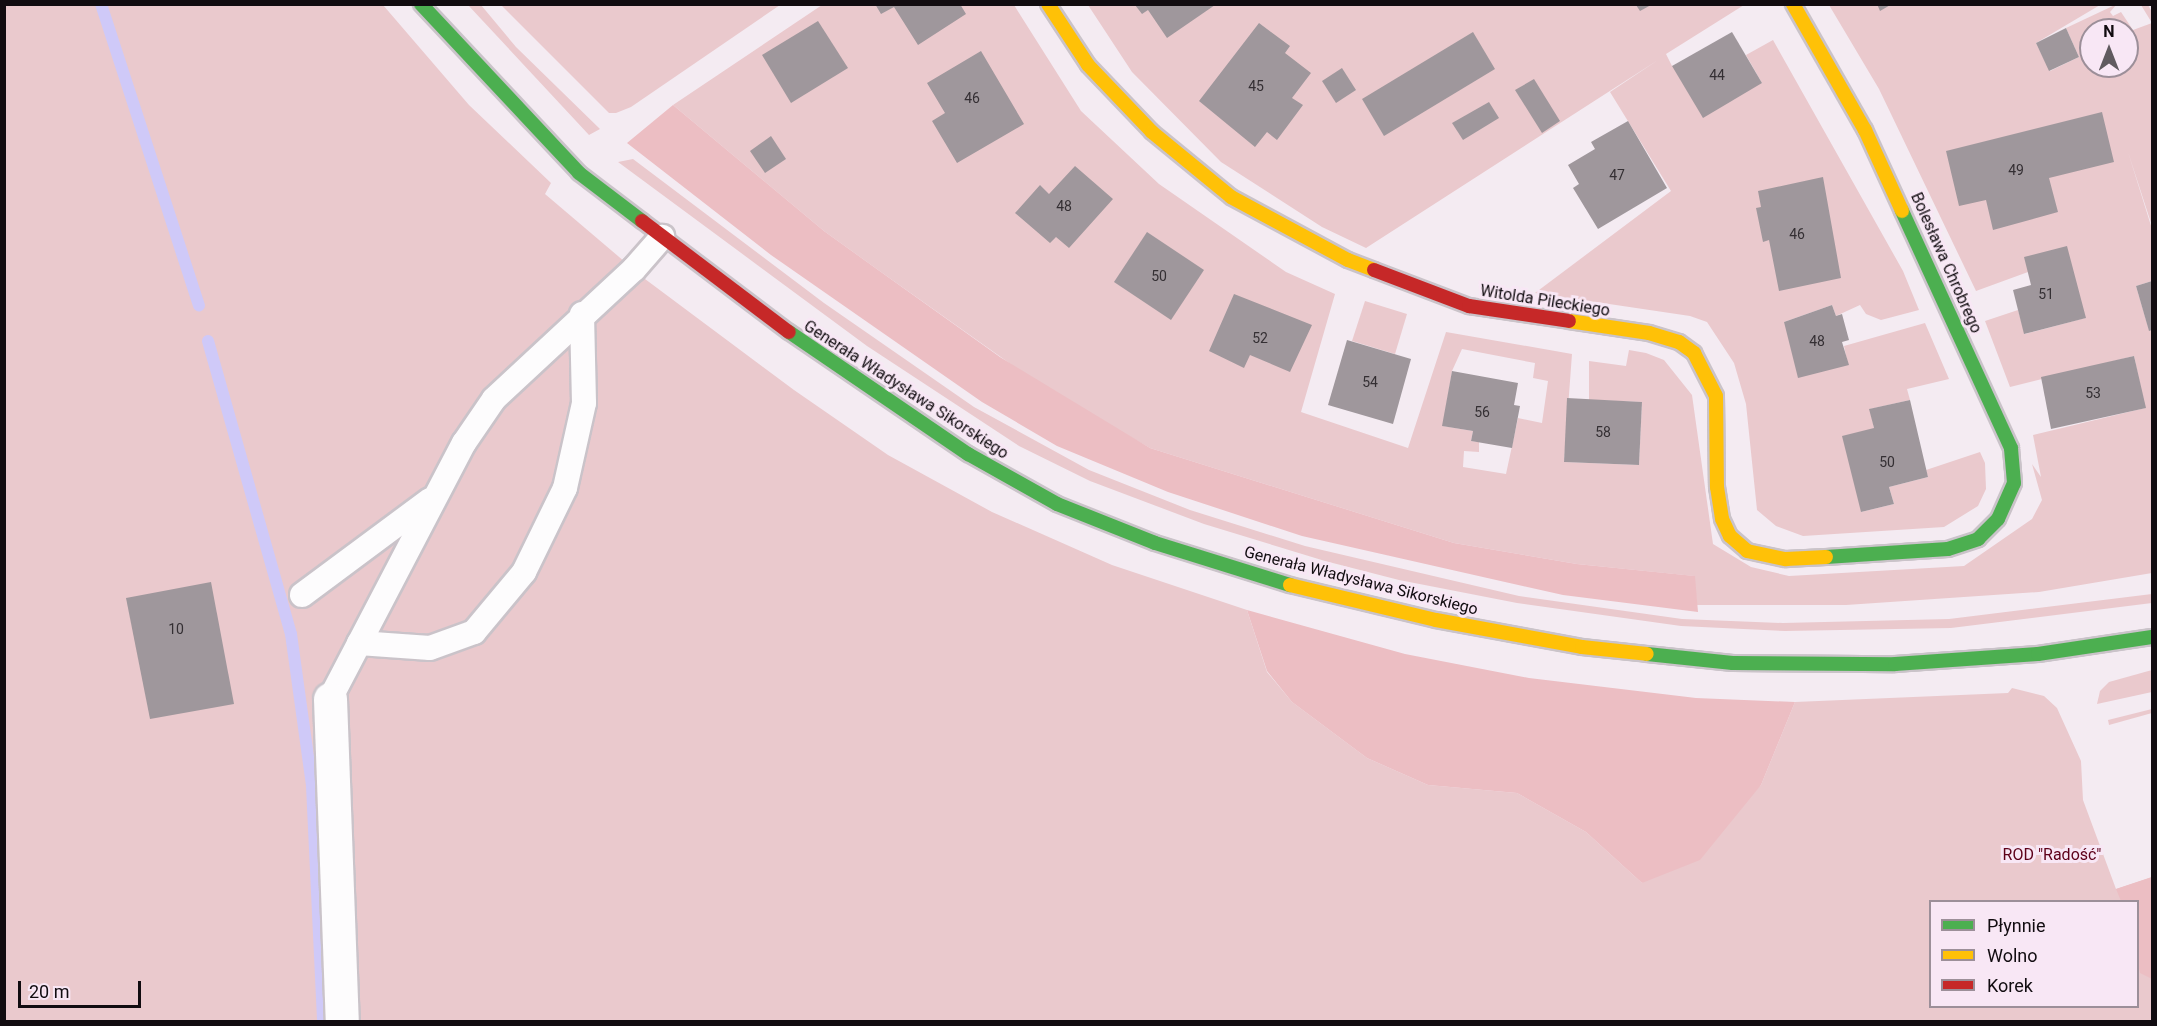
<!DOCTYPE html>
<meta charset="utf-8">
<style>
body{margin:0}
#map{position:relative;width:2157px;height:1026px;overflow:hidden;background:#f4ebf2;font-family:Roboto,sans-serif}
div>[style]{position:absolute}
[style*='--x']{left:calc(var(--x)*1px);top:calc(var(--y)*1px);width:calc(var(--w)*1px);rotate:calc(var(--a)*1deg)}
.green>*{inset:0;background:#eac9cd}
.forest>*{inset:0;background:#ecbec3}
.stream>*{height:12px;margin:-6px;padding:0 6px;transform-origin:6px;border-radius:6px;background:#cfc9f8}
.building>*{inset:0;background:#9f979c}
.roads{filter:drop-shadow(2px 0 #cac3c9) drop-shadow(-2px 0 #cac3c9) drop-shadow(0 2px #cac3c9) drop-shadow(0 -2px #cac3c9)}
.lane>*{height:24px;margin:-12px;padding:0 12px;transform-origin:12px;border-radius:12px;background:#fdfcfd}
.street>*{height:33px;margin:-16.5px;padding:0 16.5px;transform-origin:16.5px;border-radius:16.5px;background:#fdfcfd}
.fast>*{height:14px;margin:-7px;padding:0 7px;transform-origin:7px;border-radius:7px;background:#4caf50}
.slow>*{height:14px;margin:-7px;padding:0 7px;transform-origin:7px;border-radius:7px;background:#ffc107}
.jam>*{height:14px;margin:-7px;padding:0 7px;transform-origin:7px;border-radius:7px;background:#c62828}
span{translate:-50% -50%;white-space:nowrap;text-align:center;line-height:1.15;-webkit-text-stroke:6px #f8e7f5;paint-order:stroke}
.number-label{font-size:14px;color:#342f33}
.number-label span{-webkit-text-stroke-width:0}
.street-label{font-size:16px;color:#110c10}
.park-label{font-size:16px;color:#5d0019}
.frame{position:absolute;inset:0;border:6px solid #110c10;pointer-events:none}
.legend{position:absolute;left:1929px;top:900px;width:210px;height:108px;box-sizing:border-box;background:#f8e7f5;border:2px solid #9c8f99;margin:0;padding:8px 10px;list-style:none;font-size:18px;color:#110c10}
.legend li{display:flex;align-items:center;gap:12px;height:30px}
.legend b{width:30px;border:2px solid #9c8f99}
.north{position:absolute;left:2079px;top:18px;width:60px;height:60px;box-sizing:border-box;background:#f8e7f5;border:2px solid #9c8f99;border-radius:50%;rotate:0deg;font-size:16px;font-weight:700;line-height:24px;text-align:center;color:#110c10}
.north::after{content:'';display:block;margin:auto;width:21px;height:27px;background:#605a5f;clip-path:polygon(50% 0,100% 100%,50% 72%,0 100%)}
.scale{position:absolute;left:18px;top:981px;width:123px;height:27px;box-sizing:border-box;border:3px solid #110c10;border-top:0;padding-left:8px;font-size:18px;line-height:21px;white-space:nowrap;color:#110c10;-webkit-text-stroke:4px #f8e7f5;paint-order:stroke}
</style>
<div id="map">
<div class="green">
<div style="clip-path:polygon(evenodd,2117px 4px,2110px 12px,2113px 16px,2121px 12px,2133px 30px,2152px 23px,2141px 5px,2148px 5px,2152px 12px,2152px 226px,2128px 152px,2152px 229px,2152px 281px,2136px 286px,2149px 330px,2152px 330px,2152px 573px,2039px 592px,1846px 605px,1697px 605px,1694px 576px,1577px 564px,1454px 543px,1150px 448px,1043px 387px,881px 272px,824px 231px,673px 105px,822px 5px,1014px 5px,1081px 111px,1159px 184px,1286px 272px,1335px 294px,1301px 412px,1408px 448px,1446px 332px,1572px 354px,1564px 462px,1639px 465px,1642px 402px,1589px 400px,1589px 361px,1626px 366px,1629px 350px,1646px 353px,1664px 360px,1692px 395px,1713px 544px,1751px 567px,1789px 576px,1964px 566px,2032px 519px,2042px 500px,2032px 464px,2041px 477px,2033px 435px,2145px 408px,2134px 356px,2010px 387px,1985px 321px,2018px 310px,2025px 334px,2085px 318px,2028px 272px,1976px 291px,1879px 89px,1829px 5px,2100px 5px,2036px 43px,2050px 71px,2079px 57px,2066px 28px,2117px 4px,2091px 30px,2127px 30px,2127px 66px,2091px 66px,2091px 30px,2117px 4px,1462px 349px,1535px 363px,1533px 378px,1548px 381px,1542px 423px,1518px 418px,1506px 474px,1463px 467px,1464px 451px,1479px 452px,1479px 442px,1471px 441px,1473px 431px,1443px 426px,1452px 371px,1462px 349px)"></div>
<div style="clip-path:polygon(evenodd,5px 5px,383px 5px,469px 105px,551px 183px,545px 194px,645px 279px,794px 390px,888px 455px,992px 512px,1112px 565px,1247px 610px,1267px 672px,1292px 702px,1367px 758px,1428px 785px,1517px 793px,1586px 832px,1642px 883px,1761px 785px,1795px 702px,2008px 693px,2012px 688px,2044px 696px,2057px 708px,2081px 761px,2083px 800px,2116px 889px,2152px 877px,2152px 1021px,5px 1022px,5px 5px,1930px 902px,2138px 902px,2138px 1006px,1930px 1006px,1930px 902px)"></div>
<div style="clip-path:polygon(468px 5px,481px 5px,516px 47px,600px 129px,589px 135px)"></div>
<div style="clip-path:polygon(501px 5px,780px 5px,631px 107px,616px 113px,609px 113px)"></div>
<div style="clip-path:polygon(1088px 5px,1744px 5px,1666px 54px,1672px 66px,1762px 83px,1746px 55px,1773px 40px,1903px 271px,1919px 310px,1881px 320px,1866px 314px,1860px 305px,1836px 316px,1832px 305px,1784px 322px,1848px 365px,1844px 346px,1925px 323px,1949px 379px,1907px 389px,1910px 400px,1870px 409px,1874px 428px,1861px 512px,1894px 504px,1889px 487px,1928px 477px,1926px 470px,1980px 452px,1985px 463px,1986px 489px,1978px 506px,1944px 527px,1803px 536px,1776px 526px,1757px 510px,1746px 404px,1734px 363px,1707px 322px,1690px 316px,1535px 293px,1671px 191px,1610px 92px,1658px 60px,1366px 248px,1322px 227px,1221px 162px,1132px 72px)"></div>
<div style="clip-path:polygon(633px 159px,824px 303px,974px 407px,1089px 470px,1190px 510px,1305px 546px,1519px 596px,1682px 619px,1783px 623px,1949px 619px,2152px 594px,2152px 603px,1951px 628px,1785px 631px,1681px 626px,1517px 603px,1399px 580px,1325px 561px,1204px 524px,1090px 481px,1019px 446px,867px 346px,618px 162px)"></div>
<div style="clip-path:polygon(1365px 301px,1407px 314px,1395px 354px,1352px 341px)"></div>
<div style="clip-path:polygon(2152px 670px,2152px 692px,2097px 704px,2100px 691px,2109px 682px)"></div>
<div style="clip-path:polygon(2152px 709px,2152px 713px,2109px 725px,2108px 720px)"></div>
</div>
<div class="forest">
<div style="clip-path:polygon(673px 105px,824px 231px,881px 272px,1000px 357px,1150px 448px,1454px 543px,1577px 564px,1695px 576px,1698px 612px,1563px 595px,1302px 536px,1168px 492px,1057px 446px,982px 402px,771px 255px,627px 143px)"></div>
<div style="clip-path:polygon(1247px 610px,1405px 654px,1529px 678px,1696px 698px,1795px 702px,1761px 785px,1700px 860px,1642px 883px,1586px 832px,1517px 793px,1428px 785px,1367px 758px,1292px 702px,1267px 671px)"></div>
<div style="clip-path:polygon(2152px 877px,2152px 979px,2140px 973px,2138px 964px,2138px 902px,2121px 901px,2116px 889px)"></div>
</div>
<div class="stream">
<div style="--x:101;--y:4;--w:317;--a:72"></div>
<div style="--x:208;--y:341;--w:305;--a:74.2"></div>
<div style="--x:291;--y:634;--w:153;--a:82.1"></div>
<div style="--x:312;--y:786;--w:236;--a:87.3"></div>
</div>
<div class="building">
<div style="clip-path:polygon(875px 4px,960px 4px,966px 14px,918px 45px,894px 7px,881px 14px)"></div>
<div style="clip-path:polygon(1877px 4px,1892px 4px,1880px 11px)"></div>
<div style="clip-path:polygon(1135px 5px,1215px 5px,1167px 38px,1148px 10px,1142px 14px)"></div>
<div style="clip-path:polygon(1636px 5px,1651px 5px,1640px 11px)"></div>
<div style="clip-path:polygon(818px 21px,848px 68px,791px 103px,762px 55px)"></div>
<div style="clip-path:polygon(1259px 23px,1290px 46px,1285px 53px,1311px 73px,1292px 98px,1303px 105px,1277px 140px,1267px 132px,1255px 147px,1199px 101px)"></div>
<div style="clip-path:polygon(2066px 28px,2079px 57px,2049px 71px,2036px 43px)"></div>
<div style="clip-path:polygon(1473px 32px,1495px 69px,1384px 136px,1362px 99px)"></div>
<div style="clip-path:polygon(1732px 32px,1762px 83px,1703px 118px,1672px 66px)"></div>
<div style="clip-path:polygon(981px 51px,1024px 124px,957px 163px,932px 121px,945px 113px,927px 83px)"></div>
<div style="clip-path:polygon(1342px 68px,1356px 90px,1336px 103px,1322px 81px)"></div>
<div style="clip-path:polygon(1534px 79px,1560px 121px,1542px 133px,1515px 90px)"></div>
<div style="clip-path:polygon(1489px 102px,1499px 118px,1463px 140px,1452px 123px)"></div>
<div style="clip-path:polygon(2102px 112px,2114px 162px,2049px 178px,2058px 212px,1993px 230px,1986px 200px,1959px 206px,1946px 151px)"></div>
<div style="clip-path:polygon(1628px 121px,1667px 188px,1598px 229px,1573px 188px,1579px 184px,1568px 165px,1595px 149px,1591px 142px)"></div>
<div style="clip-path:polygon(771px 136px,786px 159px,765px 173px,750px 151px)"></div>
<div style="clip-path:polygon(1075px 166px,1113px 199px,1069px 248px,1056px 237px,1050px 243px,1015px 213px,1040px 185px,1049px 194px)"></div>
<div style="clip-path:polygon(1823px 177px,1841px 278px,1779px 291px,1769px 240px,1763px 242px,1756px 208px,1761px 207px,1758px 191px)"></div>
<div style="clip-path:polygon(1147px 232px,1204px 270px,1171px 320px,1114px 282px)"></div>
<div style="clip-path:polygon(2067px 246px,2086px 318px,2024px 334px,2013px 290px,2031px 285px,2024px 257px)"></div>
<div style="clip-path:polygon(2152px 281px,2152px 330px,2149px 331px,2136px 286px)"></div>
<div style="clip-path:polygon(1234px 294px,1312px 325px,1290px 372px,1250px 355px,1244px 368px,1209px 351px)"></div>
<div style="clip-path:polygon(1832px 305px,1836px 316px,1842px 314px,1849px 340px,1842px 342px,1849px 365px,1798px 378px,1784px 322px)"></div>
<div style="clip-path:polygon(1347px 340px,1411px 359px,1393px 424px,1328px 405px)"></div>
<div style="clip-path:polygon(2134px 356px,2146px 408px,2051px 429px,2041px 377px)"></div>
<div style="clip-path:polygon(1452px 371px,1518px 383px,1514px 405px,1520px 406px,1512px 448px,1471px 441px,1473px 431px,1442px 426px)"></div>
<div style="clip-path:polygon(1567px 398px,1642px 402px,1639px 465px,1564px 462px)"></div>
<div style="clip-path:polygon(1910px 400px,1928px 477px,1889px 487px,1894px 504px,1861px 512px,1842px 436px,1874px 428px,1869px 409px)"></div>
<div style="clip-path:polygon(211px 582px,234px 704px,150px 719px,126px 598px)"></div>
</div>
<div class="roads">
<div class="lane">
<div style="--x:302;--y:595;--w:159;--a:-36.6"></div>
<div style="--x:359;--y:643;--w:71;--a:4"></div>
<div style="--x:430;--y:648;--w:47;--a:-20"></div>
<div style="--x:474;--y:632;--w:78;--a:-50.2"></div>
<div style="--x:524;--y:572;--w:93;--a:-64"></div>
<div style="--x:565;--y:488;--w:87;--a:-77.4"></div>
<div style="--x:584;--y:403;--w:89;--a:-91.3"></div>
<div style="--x:330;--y:699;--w:289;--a:-62.4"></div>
<div style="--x:464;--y:443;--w:53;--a:-55.7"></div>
<div style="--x:494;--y:399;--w:191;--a:-42.9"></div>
<div style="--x:634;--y:269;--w:43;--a:-48.8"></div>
</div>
<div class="street">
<div style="--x:330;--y:699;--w:323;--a:87.9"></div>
</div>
<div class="fast">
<div style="--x:421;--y:4;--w:231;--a:46.9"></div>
<div style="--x:579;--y:173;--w:79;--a:37.3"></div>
<div style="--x:789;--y:332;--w:217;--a:34.3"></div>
<div style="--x:968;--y:454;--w:102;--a:29.3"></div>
<div style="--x:1057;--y:504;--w:105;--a:21.7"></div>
<div style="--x:1155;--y:543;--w:141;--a:17.3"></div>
<div style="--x:1826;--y:557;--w:122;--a:-3.8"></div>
<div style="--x:1948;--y:549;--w:32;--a:-18"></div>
<div style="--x:1978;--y:539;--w:28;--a:-45"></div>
<div style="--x:1998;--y:519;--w:39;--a:-66"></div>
<div style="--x:2014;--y:483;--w:35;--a:-95"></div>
<div style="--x:2011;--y:448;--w:261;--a:-114.7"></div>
<div style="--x:1647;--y:654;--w:86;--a:6"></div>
<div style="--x:1733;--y:663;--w:162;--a:0.4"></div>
<div style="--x:1895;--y:664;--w:143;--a:-4"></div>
<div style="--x:2038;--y:654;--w:115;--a:-8.5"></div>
</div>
<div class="slow">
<div style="--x:1048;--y:4;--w:73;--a:56.7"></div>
<div style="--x:1088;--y:65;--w:93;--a:46.3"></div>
<div style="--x:1152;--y:132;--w:102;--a:39.4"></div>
<div style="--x:1231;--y:197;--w:133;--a:28.3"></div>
<div style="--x:1348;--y:260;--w:28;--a:21"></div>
<div style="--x:1793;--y:4;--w:145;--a:60.3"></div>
<div style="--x:1865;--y:130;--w:89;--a:65.4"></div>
<div style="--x:1569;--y:321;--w:81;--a:8.5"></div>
<div style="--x:1649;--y:333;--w:31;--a:17"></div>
<div style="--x:1679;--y:342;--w:19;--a:36"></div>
<div style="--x:1694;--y:353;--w:48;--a:62.9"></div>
<div style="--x:1716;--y:396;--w:91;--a:89.4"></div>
<div style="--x:1717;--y:487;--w:32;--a:81"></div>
<div style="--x:1722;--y:519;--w:19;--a:65"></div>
<div style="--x:1730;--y:536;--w:23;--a:41"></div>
<div style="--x:1747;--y:551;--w:40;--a:12"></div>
<div style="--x:1786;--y:559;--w:40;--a:-2.9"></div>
<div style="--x:1290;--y:585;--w:150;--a:13.5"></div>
<div style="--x:1436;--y:620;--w:148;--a:10.5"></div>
<div style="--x:1582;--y:647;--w:65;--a:6.1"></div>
</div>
<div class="jam">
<div style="--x:642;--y:221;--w:184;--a:37.1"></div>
<div style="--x:1374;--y:270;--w:102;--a:20.8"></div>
<div style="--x:1469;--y:306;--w:101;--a:8.5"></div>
</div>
</div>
<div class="number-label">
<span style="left:1717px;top:75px">44</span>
<span style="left:1256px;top:86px">45</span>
<span style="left:972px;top:98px">46</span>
<span style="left:2016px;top:170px">49</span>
<span style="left:1617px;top:175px">47</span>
<span style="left:1064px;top:206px">48</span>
<span style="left:1797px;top:234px">46</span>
<span style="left:1159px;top:276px">50</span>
<span style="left:2046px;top:294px">51</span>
<span style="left:1260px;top:338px">52</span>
<span style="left:1817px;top:341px">48</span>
<span style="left:1370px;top:382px">54</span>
<span style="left:2093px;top:393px">53</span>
<span style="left:1482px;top:412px">56</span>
<span style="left:1603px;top:432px">58</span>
<span style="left:1887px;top:462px">50</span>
<span style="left:176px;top:629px">10</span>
</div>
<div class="street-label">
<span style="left:1946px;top:263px;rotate:66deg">Bolesława Chrobrego</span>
<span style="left:1545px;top:301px;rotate:9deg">Witolda Pileckiego</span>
<span style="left:906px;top:390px;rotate:33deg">Generała Władysława Sikorskiego</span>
<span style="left:1361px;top:581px;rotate:14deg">Generała Władysława Sikorskiego</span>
</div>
<div class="park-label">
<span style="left:2052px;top:855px">ROD "Radość"</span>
</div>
<div class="frame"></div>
<ul class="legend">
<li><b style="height:8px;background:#4caf50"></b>Płynnie</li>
<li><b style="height:8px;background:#ffc107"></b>Wolno</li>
<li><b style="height:8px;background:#c62828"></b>Korek</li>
</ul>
<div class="north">N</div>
<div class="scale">20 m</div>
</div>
